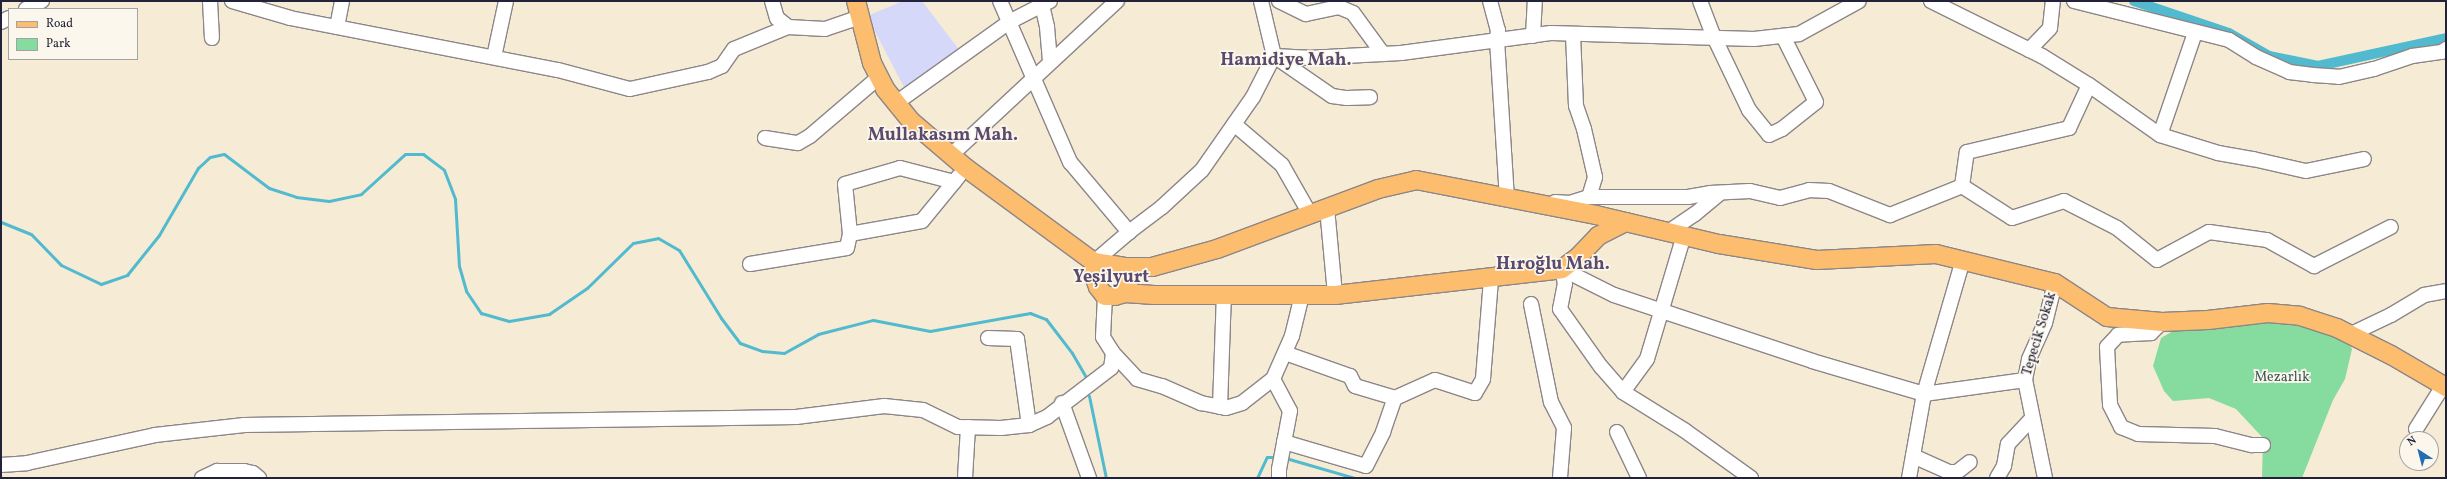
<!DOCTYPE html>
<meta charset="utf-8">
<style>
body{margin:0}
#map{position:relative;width:2447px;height:479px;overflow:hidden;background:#f6ebd5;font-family:Vollkorn,serif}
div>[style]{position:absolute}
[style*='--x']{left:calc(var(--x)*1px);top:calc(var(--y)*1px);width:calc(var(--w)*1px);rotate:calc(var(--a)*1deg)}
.built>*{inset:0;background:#d5d8f9}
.green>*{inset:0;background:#86db9e}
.stream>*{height:3px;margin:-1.5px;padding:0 1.5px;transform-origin:1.5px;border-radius:1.5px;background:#51bacf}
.canal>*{height:10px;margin:-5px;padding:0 5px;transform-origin:5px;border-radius:5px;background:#51bacf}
.roads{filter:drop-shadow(1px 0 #8c8688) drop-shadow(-1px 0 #8c8688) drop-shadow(0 1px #8c8688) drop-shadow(0 -1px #8c8688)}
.minor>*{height:14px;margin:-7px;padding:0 7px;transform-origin:7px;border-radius:7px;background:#fff}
.major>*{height:18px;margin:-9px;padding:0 9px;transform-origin:9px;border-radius:9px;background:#fcbd6f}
span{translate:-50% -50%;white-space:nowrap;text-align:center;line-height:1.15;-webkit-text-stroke:3.5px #fbf7ec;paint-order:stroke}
.street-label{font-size:14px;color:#22223b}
.park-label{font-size:14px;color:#405a59}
.district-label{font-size:18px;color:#594a6e;font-weight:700}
.frame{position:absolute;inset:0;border:2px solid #22223b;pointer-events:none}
.legend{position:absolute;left:8px;top:8px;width:130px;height:52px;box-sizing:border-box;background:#fbf7ec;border:1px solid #a4a2a5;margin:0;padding:5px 7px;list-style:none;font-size:12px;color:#22223b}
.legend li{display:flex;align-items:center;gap:8px;height:20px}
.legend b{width:20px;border:1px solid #a4a2a5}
.north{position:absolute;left:2399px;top:431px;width:40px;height:40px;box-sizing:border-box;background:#fbf7ec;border:1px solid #a4a2a5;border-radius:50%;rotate:324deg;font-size:11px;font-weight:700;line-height:16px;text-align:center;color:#22223b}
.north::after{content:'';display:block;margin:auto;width:14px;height:18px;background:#1f6fb2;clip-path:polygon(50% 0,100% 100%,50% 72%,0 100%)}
</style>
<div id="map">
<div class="built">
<div style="clip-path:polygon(903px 1px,922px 1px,960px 51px,906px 91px,867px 16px)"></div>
</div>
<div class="green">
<div style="clip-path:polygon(2248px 319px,2290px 322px,2347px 340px,2352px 349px,2345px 379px,2333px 400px,2302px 478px,2262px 478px,2263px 438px,2236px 409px,2209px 398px,2173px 401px,2164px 391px,2153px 366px,2161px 338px,2173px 331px)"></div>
</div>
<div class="stream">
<div style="--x:1;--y:222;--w:32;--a:22"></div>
<div style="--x:31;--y:234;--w:43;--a:45.9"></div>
<div style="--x:61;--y:265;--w:44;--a:25.4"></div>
<div style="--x:101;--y:284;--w:28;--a:-19"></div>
<div style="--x:127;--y:275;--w:51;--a:-51.3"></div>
<div style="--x:159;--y:235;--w:78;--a:-59.8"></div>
<div style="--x:198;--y:168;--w:16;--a:-43"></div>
<div style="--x:210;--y:157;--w:14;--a:-12"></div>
<div style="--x:224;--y:154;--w:56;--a:37.1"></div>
<div style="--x:269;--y:188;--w:28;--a:18"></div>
<div style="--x:296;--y:197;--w:33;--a:7"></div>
<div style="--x:329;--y:201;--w:33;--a:-12"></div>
<div style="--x:361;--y:194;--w:59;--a:-42.3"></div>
<div style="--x:405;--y:154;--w:18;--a:0"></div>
<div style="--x:423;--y:154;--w:26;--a:37"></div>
<div style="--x:444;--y:170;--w:31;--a:69"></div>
<div style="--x:455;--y:199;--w:67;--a:86.6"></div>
<div style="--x:459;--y:266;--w:26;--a:74"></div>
<div style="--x:466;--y:291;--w:27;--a:56"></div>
<div style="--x:481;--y:313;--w:29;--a:16"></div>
<div style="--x:509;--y:321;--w:41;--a:-9.9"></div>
<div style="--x:549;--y:314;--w:46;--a:-34.4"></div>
<div style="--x:587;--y:288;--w:64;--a:-44.4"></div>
<div style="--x:633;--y:243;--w:25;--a:-11"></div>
<div style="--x:658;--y:238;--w:24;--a:30"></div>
<div style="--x:679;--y:250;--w:80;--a:58.3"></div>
<div style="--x:721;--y:318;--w:31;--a:53"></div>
<div style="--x:740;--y:343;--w:23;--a:20"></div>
<div style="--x:762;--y:351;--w:22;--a:5"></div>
<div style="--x:784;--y:353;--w:39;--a:-29"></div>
<div style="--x:818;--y:334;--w:57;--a:-14.3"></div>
<div style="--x:873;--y:320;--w:58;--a:10.9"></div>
<div style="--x:930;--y:331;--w:102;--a:-10.2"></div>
<div style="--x:1030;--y:313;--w:17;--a:21"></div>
<div style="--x:1046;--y:319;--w:43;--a:52.6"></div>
<div style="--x:1072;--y:353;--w:28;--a:60"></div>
<div style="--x:1089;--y:396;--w:84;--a:78.3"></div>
<div style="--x:1289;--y:459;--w:69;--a:16.1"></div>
<div style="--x:1257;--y:478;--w:23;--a:-65"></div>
<div style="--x:1267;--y:457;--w:6;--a:0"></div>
</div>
<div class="canal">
<div style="--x:2134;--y:1;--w:100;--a:18.6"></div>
<div style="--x:2229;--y:33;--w:46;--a:29.9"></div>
<div style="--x:2269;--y:56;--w:50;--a:11.5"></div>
<div style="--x:2318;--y:66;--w:131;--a:-12.3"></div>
</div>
<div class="roads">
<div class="minor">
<div style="--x:210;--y:1;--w:37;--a:87"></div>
<div style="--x:232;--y:1;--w:60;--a:16.3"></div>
<div style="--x:290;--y:18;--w:273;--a:11"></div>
<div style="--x:558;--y:70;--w:74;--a:14.8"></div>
<div style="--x:630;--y:89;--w:80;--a:-12.3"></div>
<div style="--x:708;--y:72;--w:15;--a:-23"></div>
<div style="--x:722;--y:66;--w:21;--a:-55"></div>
<div style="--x:734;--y:49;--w:58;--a:-22.2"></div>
<div style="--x:772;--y:1;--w:18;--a:74"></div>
<div style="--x:777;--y:18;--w:14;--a:39"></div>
<div style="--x:788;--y:27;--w:37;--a:3"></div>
<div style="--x:825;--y:29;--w:36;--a:-19"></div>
<div style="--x:1000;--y:1;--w:176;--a:66.5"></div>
<div style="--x:1070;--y:162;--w:92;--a:49.9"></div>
<div style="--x:1279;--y:1;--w:30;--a:26"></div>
<div style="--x:1306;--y:14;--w:34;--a:-12"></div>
<div style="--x:1339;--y:7;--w:15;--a:23"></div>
<div style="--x:1353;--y:13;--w:51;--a:53.8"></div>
<div style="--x:1490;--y:1;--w:30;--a:75"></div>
<div style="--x:1498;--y:30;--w:10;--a:96"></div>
<div style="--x:1497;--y:40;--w:157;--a:86.4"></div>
<div style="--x:1700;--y:1;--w:39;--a:69"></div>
<div style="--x:1714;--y:37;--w:81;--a:64.4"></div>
<div style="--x:1749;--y:110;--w:32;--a:51"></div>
<div style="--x:1769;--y:135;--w:14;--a:-25"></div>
<div style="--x:1782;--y:129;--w:43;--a:-38.5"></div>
<div style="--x:1816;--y:102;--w:74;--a:-116.6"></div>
<div style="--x:1931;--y:1;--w:124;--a:26.4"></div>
<div style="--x:2042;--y:56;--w:55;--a:31.7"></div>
<div style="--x:2089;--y:85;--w:87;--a:35.2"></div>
<div style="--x:2160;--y:135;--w:61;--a:17.2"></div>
<div style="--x:2218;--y:153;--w:36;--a:10"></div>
<div style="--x:2253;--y:159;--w:54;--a:12.8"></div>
<div style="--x:2306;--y:171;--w:59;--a:-11.7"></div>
<div style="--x:2074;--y:1;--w:160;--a:14.1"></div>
<div style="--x:2229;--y:40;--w:32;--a:32"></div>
<div style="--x:2256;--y:57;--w:36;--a:24"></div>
<div style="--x:2289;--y:72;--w:24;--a:7"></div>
<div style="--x:2313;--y:75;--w:26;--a:4"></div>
<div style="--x:2339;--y:77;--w:36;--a:-13"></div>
<div style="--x:2374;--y:69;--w:40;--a:-18.9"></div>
<div style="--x:2412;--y:56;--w:30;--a:-8"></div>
<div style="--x:2442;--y:52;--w:5;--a:-37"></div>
<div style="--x:1042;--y:5;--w:23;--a:77"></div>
<div style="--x:1047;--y:27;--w:35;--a:85"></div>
<div style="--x:26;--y:9;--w:18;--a:-27"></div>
<div style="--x:1;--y:22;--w:9;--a:-27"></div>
<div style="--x:337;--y:27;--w:26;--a:-79"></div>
<div style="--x:1533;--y:36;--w:35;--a:-87"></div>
<div style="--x:2029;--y:50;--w:30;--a:-46"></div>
<div style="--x:2050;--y:28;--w:27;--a:-84"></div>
<div style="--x:1274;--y:56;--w:34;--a:3"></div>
<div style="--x:1308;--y:58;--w:93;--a:-3.1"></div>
<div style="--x:1401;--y:53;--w:151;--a:-7.6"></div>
<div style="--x:1551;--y:33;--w:203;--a:1.7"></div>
<div style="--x:1754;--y:39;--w:45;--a:-6.3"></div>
<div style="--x:1799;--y:34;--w:68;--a:-28.8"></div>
<div style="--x:1274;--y:56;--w:70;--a:34.6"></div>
<div style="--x:1332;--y:96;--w:15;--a:8"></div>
<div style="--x:1347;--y:98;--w:23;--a:-2"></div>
<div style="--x:494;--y:57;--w:57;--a:-77.9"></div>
<div style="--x:896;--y:103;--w:139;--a:-35.6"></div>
<div style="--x:1009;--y:22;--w:46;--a:-27.1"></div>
<div style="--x:1234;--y:124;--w:63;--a:40.5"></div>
<div style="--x:1282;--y:165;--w:56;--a:60.3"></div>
<div style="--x:2160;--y:135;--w:108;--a:-71.1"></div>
<div style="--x:765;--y:138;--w:33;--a:9"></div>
<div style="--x:798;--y:143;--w:14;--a:-30"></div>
<div style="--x:810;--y:136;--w:91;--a:-40.5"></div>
<div style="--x:950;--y:156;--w:228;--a:-42.9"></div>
<div style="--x:1962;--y:186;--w:59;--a:32.6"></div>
<div style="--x:2012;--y:218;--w:55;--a:-18.1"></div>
<div style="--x:2064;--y:201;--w:59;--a:27"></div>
<div style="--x:2117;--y:228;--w:51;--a:38.7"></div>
<div style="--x:2157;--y:260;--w:59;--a:-28.3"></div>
<div style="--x:2209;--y:232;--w:59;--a:7.9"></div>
<div style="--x:2267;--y:240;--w:54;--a:29"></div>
<div style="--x:2314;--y:266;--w:86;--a:-26.9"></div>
<div style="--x:1589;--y:197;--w:99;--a:0"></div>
<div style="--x:1688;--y:197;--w:22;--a:-10"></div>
<div style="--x:1710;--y:193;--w:40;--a:-2.9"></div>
<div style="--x:1750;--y:191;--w:31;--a:13"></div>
<div style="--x:1780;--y:198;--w:30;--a:-15"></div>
<div style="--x:1809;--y:190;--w:20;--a:3"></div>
<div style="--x:1829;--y:191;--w:66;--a:21.5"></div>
<div style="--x:1890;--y:215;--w:78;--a:-21.9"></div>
<div style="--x:1962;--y:186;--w:34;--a:-82"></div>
<div style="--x:1967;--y:152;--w:105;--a:-13.2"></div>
<div style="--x:2069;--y:128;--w:47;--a:-65.1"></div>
<div style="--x:1555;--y:202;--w:15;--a:4"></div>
<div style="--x:1570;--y:203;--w:20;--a:-18"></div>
<div style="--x:1589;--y:197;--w:21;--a:-73"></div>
<div style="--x:1595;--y:177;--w:49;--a:-102.9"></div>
<div style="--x:1584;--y:129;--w:24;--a:-109"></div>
<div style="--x:1576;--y:106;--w:72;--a:-92.4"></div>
<div style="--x:1327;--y:208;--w:87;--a:84.7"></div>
<div style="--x:1668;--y:232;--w:32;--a:-34"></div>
<div style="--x:1695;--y:214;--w:33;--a:-40"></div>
<div style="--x:850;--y:234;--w:73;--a:-10.2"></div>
<div style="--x:922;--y:221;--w:58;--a:-50.6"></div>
<div style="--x:1094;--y:262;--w:46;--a:-40.6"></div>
<div style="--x:1129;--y:232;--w:41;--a:-37.1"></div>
<div style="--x:1162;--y:207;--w:54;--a:-42.8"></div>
<div style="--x:1202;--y:170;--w:89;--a:-55.1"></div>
<div style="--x:1253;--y:97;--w:46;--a:-62.9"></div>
<div style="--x:1274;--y:56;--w:57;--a:-103.3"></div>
<div style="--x:750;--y:264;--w:98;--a:-9.4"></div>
<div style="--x:847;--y:248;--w:14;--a:-78"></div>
<div style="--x:850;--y:234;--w:50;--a:-95.7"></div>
<div style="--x:845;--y:184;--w:57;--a:-16.2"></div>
<div style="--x:900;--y:168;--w:56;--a:14.5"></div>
<div style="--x:1531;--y:304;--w:100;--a:78.5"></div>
<div style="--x:1551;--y:402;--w:29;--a:63"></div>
<div style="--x:1564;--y:428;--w:50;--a:94.6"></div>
<div style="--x:2162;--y:322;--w:16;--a:135"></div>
<div style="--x:2151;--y:333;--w:33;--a:177"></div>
<div style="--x:2118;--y:335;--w:16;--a:133"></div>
<div style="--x:2107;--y:347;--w:58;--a:87"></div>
<div style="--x:2110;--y:405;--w:25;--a:63"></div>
<div style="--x:2121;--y:427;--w:18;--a:22"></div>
<div style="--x:2138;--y:434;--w:77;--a:1.5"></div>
<div style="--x:2215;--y:436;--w:38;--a:14"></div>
<div style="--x:2252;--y:445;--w:11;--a:0"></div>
<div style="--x:2349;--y:335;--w:47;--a:-25.5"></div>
<div style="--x:2391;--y:315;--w:39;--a:-31"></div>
<div style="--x:2424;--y:295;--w:22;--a:-10"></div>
<div style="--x:988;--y:338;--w:29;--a:2"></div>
<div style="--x:1017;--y:339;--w:87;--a:82.1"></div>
<div style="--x:1113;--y:353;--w:35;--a:47"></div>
<div style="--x:1137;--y:379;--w:26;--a:16"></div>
<div style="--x:1162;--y:386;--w:43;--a:23.6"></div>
<div style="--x:1201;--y:403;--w:25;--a:11"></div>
<div style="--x:1226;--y:408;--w:17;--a:-17"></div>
<div style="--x:1242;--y:403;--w:39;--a:-38"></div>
<div style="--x:1273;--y:379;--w:47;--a:-66.2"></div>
<div style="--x:1292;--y:336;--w:42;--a:-76.3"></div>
<div style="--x:1285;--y:353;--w:69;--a:19.5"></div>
<div style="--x:1350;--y:376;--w:11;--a:63"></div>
<div style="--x:1355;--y:386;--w:42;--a:16.7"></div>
<div style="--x:1395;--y:398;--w:44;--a:-24.2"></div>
<div style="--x:1435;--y:380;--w:42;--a:18"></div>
<div style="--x:1475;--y:393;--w:16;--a:-60"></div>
<div style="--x:1483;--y:379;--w:100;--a:-85.4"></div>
<div style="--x:1273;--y:379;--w:36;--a:62"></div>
<div style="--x:1290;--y:411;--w:59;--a:100.7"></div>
<div style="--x:1279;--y:469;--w:9;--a:90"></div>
<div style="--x:1623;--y:392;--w:41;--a:-54"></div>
<div style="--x:1647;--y:359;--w:129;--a:-73.4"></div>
<div style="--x:1062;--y:403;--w:80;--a:70.2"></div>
<div style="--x:1220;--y:407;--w:113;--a:-88"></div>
<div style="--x:2416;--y:429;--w:51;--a:-57.9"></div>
<div style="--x:1617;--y:432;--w:51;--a:64.4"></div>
<div style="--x:1284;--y:442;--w:85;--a:16.3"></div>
<div style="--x:1366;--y:466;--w:38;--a:-63"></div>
<div style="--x:1383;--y:432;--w:36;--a:-71"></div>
<div style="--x:1913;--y:456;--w:39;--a:24"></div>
<div style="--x:1949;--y:472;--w:8;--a:0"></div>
<div style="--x:1957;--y:472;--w:16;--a:-38"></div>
<div style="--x:1;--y:465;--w:26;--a:-4"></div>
<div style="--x:27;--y:463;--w:131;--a:-12.3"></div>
<div style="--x:155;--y:435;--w:90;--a:-6.4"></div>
<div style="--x:244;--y:425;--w:552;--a:-0.83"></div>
<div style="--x:796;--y:417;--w:89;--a:-7.1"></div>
<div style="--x:884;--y:406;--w:39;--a:6"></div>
<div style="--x:923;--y:410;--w:39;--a:26"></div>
<div style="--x:958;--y:427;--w:43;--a:1.3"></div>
<div style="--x:1001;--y:428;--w:28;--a:-6"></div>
<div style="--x:1029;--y:425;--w:20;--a:-24"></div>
<div style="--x:1047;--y:417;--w:81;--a:-37.4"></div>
<div style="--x:1111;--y:368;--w:15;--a:-82"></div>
<div style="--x:1113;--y:353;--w:19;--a:-122"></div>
<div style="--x:1103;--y:337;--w:41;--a:-87.2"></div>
<div style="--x:202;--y:478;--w:17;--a:-25"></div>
<div style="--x:217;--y:471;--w:27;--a:0"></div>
<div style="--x:244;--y:471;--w:9;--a:13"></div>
<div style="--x:253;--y:473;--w:8;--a:40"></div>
<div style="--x:965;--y:478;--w:51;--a:-86.6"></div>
<div style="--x:1751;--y:478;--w:82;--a:-144.4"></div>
<div style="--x:1684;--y:430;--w:72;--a:-148.1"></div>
<div style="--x:1623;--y:392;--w:33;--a:-131"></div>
<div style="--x:1601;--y:367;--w:71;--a:-125.3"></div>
<div style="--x:1560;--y:309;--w:25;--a:-79"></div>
<div style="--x:1565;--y:284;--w:15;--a:-101"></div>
<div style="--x:1562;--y:269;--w:58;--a:26.6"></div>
<div style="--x:1614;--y:295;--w:209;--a:18.4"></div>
<div style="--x:1812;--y:361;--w:117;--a:16.4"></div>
<div style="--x:1924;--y:394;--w:102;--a:-7.9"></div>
<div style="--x:1909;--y:478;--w:85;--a:-79.9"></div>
<div style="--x:1924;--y:394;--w:140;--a:-73.8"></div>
<div style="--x:1997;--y:478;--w:14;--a:-60"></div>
<div style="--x:2004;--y:466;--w:22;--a:-80"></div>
<div style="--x:2008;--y:444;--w:35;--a:-47"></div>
<div style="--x:2045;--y:478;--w:100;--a:-101.5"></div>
<div style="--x:2025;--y:380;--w:21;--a:-79"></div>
<div style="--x:2029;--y:359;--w:39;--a:-66"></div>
<div style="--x:2045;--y:323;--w:41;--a:-76"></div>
</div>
<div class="major">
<div style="--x:856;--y:1;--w:64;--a:75.5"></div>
<div style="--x:872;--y:63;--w:29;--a:63"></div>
<div style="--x:885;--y:89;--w:41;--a:50.9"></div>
<div style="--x:911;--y:121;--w:72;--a:40.5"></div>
<div style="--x:966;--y:168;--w:159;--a:36.3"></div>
<div style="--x:1094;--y:262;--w:30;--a:9"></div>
<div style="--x:1124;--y:267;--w:28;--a:0"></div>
<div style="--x:1152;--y:267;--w:67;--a:-15.5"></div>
<div style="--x:1217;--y:249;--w:172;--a:-20.4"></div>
<div style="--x:1378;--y:189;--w:39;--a:-13"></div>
<div style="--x:1416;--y:180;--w:183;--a:11"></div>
<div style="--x:1596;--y:215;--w:126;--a:13.3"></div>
<div style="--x:1719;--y:244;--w:99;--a:9.3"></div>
<div style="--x:1817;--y:260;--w:119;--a:-2.9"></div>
<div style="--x:1936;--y:254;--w:122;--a:13.7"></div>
<div style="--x:2055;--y:283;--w:62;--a:33.2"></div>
<div style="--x:2107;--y:317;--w:55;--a:5.2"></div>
<div style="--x:2162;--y:322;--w:46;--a:-2.5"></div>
<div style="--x:2208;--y:320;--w:60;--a:-6.7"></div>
<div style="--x:2268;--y:313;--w:32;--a:5"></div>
<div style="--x:2300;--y:316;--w:39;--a:18"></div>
<div style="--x:2337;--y:328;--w:60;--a:26.6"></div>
<div style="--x:2391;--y:355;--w:64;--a:30.2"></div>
<div style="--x:1094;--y:262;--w:14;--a:90"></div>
<div style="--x:1094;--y:276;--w:12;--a:70"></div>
<div style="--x:1098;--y:287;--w:11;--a:52"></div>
<div style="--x:1105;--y:296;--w:10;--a:0"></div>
<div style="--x:1115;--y:296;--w:10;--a:-17"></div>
<div style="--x:1125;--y:293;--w:13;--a:-72"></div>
<div style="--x:1125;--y:293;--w:29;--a:4"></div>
<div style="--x:1154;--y:295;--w:181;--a:0"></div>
<div style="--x:1335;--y:295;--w:228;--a:-6.5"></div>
<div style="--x:1562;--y:269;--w:21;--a:-37"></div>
<div style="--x:1579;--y:256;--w:28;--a:-46"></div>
<div style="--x:1598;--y:236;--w:31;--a:-27"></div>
</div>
</div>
<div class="street-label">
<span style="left:2040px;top:334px;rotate:-73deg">Tepecik Sokak</span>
</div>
<div class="park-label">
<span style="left:2282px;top:378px">Mezarlık</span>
</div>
<div class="district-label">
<span style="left:1286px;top:61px">Hamidiye Mah.</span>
<span style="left:943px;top:136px">Mullakasım Mah.</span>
<span style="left:1553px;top:265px">Hıroğlu Mah.</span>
<span style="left:1111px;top:278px">Yeşilyurt</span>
</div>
<div class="frame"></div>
<ul class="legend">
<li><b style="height:5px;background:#fcbd6f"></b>Road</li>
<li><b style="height:11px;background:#86db9e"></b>Park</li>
</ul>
<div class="north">N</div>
</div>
